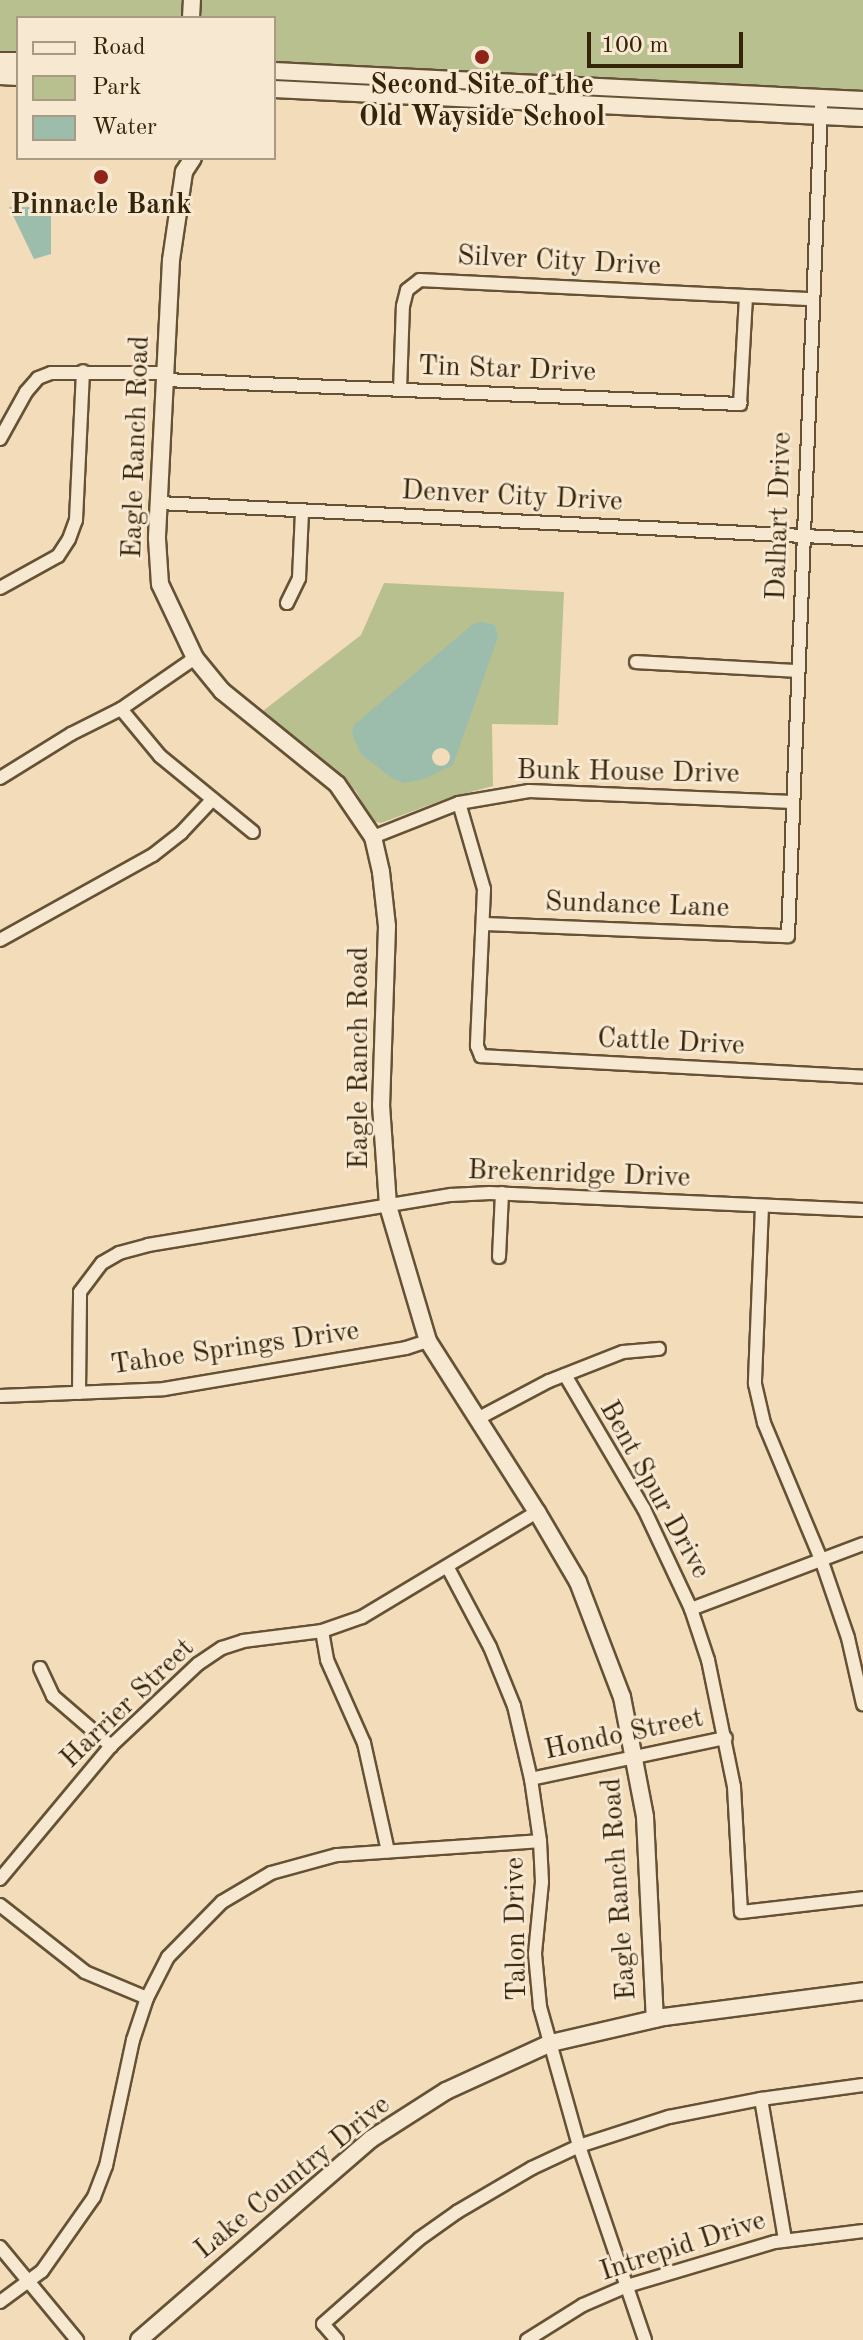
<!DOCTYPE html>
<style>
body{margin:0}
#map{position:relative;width:863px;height:2340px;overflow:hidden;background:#f2dcb9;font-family:"Old Standard TT",serif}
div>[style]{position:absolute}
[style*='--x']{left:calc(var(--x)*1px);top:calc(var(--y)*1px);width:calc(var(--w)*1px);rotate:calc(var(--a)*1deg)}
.green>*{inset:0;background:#b9c090}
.water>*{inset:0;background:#9cbcac}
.pier>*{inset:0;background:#f2dcb9}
.round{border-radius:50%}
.roads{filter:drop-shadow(2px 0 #655235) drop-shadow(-2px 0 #655235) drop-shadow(0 2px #655235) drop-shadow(0 -2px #655235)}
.street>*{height:12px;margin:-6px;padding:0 6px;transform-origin:6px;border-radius:6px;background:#f7e8d2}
.secondary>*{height:16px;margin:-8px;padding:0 8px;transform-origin:8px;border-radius:8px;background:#f7e8d2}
.dots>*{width:22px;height:22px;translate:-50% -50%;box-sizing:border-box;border:4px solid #f7e8d2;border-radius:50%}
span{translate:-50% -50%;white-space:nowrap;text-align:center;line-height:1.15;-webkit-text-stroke:6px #f7e8d2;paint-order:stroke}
.poi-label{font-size:28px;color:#362409;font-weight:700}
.street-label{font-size:28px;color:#362409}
.legend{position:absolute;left:16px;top:16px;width:260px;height:144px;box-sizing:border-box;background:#f7e8d2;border:2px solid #aa9a82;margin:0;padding:10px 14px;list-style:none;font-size:24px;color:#362409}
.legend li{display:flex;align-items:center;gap:16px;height:40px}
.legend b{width:40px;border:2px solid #aa9a82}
.scale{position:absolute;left:587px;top:32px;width:156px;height:36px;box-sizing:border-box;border:4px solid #362409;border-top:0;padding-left:10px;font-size:24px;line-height:28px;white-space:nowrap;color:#362409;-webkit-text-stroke:6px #f7e8d2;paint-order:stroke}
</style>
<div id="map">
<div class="green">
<div style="clip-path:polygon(0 0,187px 0,187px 18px,18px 18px,18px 52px,0 51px)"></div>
<div style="clip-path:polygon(202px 0,863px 0,863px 93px,274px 64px,274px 18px,202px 18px)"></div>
<div style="clip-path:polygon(384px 583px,564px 592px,558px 725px,492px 724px,493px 786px,448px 798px,381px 823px,372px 821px,356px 791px,285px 731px,259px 714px,361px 635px)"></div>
</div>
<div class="water">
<div style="clip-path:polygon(9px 207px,51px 207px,51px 254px,34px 259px)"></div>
<div style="clip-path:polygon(482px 622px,495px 625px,498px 637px,453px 765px,424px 779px,404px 783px,392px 778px,361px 754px,352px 734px,354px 725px,473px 624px)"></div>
</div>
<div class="pier">
<div class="round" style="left:432px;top:748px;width:18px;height:18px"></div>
</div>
<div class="roads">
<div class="street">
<div style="--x:165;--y:380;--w:576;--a:2.39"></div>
<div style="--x:740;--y:404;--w:107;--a:-86.8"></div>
<div style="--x:400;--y:390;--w:84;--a:-88"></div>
<div style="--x:403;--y:306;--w:16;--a:-76"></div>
<div style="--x:407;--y:290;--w:16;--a:-38"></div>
<div style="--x:420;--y:280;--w:392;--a:2.8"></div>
<div style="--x:0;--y:439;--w:54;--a:-61"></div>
<div style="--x:26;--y:392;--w:18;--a:-49"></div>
<div style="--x:38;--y:378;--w:14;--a:-21"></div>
<div style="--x:51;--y:373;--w:114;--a:0"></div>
<div style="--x:159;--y:503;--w:705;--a:2.93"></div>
<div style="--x:0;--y:588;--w:66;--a:-28.9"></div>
<div style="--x:58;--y:556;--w:20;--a:-57"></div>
<div style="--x:69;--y:539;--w:20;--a:-70"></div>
<div style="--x:76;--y:520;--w:149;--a:-87.3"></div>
<div style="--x:287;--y:603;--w:28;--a:-64"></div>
<div style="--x:299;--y:578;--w:67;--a:-87.4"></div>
<div style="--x:636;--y:662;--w:162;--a:3.2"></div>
<div style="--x:121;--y:709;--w:61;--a:50.3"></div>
<div style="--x:160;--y:756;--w:120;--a:39.3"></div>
<div style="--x:0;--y:778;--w:84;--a:-31.8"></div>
<div style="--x:71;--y:734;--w:56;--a:-26.6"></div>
<div style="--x:121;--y:709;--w:90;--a:-34.6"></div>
<div style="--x:459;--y:803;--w:90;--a:73.8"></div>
<div style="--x:484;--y:889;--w:157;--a:92.6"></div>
<div style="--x:477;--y:1046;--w:11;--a:68"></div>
<div style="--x:481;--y:1056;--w:383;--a:3.1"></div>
<div style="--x:373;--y:837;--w:92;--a:-21.6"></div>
<div style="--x:459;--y:803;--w:71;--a:-9.7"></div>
<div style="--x:529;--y:791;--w:264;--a:2.4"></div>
<div style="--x:485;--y:924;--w:303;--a:2.3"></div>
<div style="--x:788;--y:936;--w:830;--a:-87.72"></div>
<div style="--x:0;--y:940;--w:175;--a:-29.1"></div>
<div style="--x:153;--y:855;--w:36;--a:-38"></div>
<div style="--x:181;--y:833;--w:45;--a:-46.8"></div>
<div style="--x:762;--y:1206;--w:178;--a:92.3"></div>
<div style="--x:755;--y:1384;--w:40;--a:77"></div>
<div style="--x:764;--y:1423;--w:147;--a:67.3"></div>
<div style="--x:821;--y:1559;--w:83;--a:71.1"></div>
<div style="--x:848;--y:1638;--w:68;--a:77.2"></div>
<div style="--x:499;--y:1257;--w:64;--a:-87.3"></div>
<div style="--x:565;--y:1375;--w:156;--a:59.5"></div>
<div style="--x:644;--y:1509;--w:110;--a:64.8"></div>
<div style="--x:691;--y:1609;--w:54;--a:71.6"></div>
<div style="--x:708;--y:1660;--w:130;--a:78.4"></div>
<div style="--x:734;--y:1787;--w:125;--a:86.8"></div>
<div style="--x:741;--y:1912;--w:123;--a:-6.5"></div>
<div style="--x:79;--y:1393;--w:101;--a:-89.4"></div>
<div style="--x:80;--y:1292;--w:36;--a:-53"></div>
<div style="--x:102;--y:1263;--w:20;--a:-30"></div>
<div style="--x:119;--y:1253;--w:30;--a:-15"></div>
<div style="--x:148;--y:1245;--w:307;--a:-9.4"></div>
<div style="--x:451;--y:1195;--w:39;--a:-3"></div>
<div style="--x:490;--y:1193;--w:373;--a:2.6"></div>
<div style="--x:0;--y:1396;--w:164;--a:-2.4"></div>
<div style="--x:164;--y:1389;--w:245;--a:-9.6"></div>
<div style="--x:406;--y:1348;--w:23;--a:-18"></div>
<div style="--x:479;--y:1418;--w:79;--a:-27.9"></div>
<div style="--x:549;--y:1381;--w:79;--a:-21.4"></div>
<div style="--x:623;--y:1352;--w:36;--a:-5"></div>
<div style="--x:448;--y:1568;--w:89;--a:62"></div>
<div style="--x:490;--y:1647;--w:64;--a:67.9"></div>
<div style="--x:514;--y:1706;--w:75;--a:76.9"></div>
<div style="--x:531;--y:1779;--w:63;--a:81.7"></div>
<div style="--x:540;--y:1841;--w:41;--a:87.2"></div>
<div style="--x:542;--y:1882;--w:72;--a:95.6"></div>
<div style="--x:535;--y:1954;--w:53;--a:84.6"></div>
<div style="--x:540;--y:2007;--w:144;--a:74.3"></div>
<div style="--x:579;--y:2146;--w:205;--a:71.2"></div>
<div style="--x:691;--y:1609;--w:184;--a:-20.7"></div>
<div style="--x:322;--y:1631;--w:29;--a:80"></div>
<div style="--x:327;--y:1660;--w:91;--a:66"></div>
<div style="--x:364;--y:1743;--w:111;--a:77.5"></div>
<div style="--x:40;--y:1668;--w:31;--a:65"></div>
<div style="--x:53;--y:1696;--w:77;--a:40.8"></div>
<div style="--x:531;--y:1779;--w:199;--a:-11.9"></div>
<div style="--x:0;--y:1879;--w:173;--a:-50.2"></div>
<div style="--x:111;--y:1746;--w:120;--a:-43.3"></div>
<div style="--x:198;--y:1664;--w:29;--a:-34"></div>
<div style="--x:222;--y:1648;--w:22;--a:-18"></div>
<div style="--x:243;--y:1641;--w:80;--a:-7.2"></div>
<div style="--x:322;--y:1631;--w:42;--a:-19.3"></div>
<div style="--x:362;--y:1617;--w:204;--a:-31"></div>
<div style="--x:0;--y:1905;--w:108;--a:38.2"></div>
<div style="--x:85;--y:1972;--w:67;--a:22.8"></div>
<div style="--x:761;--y:2099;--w:143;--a:80.3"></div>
<div style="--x:0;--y:2247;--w:121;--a:50.4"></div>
<div style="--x:0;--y:2302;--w:52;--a:-36.4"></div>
<div style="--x:42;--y:2271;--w:90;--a:-54.9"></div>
<div style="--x:94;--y:2197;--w:33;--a:-69"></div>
<div style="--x:106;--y:2166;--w:129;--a:-77.9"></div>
<div style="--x:133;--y:2040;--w:44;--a:-71.6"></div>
<div style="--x:147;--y:1998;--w:46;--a:-62.9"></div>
<div style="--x:168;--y:1957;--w:77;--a:-45.5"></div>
<div style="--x:222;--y:1902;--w:57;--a:-30.6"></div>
<div style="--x:271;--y:1873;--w:68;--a:-15.3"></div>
<div style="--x:337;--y:1855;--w:203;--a:-3.9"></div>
<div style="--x:337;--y:2340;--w:21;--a:-131"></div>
<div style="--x:323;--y:2324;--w:128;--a:-41.5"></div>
<div style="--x:419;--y:2239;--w:47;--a:-35.4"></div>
<div style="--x:457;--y:2212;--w:87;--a:-30.4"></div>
<div style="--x:532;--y:2168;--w:52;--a:-25.1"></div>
<div style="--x:579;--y:2146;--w:95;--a:-17.9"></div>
<div style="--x:669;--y:2117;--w:94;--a:-11.1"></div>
<div style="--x:761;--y:2099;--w:103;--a:-7.8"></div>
<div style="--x:527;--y:2340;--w:66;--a:-32"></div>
<div style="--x:583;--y:2305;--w:48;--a:-23.4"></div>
<div style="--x:627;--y:2286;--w:154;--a:-16.6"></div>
<div style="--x:775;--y:2242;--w:89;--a:-7.1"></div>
</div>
<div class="secondary">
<div style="--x:191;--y:18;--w:18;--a:-87"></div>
<div style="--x:0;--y:61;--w:18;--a:0"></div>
<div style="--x:274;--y:71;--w:590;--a:2.82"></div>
<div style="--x:0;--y:76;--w:18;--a:3"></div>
<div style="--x:274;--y:89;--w:590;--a:2.82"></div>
<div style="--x:193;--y:158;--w:17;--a:123"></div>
<div style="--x:184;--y:172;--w:89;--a:98.4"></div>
<div style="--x:171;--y:260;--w:279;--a:92.9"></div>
<div style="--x:157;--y:539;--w:45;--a:86.2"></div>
<div style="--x:160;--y:584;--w:82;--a:64.7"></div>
<div style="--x:195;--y:658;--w:43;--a:50.7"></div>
<div style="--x:222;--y:691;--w:148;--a:39"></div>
<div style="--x:337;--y:784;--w:64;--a:55.8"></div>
<div style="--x:373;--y:837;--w:36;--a:77"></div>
<div style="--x:381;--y:872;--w:54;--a:83.7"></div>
<div style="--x:387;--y:926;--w:179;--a:91.9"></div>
<div style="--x:381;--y:1105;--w:101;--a:86"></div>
<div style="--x:388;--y:1206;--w:141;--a:73.5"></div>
<div style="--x:428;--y:1341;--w:203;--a:57.5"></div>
<div style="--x:537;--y:1512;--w:81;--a:59.6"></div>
<div style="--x:578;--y:1582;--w:123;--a:69.1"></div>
<div style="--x:622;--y:1697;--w:122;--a:79.1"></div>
<div style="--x:645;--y:1817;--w:202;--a:87.2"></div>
<div style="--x:139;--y:2340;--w:307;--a:-40.9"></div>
<div style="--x:371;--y:2139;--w:89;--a:-32.6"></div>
<div style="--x:446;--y:2091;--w:115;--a:-24.6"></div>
<div style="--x:551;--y:2043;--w:116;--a:-13"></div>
<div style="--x:664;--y:2017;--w:201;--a:-7.4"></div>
</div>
</div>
<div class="dots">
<div style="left:482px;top:57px;background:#8f2418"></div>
<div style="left:101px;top:177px;background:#8f2418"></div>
</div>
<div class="poi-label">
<span style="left:482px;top:102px">Second Site of the<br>Old Wayside School</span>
<span style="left:101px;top:206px">Pinnacle Bank</span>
</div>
<div class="street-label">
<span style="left:559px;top:262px;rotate:3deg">Silver City Drive</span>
<span style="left:507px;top:370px;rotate:2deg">Tin Star Drive</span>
<span style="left:137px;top:447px;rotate:-88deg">Eagle Ranch Road</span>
<span style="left:512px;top:497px;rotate:3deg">Denver City Drive</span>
<span style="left:780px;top:516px;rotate:-88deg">Dalhart Drive</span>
<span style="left:628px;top:773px;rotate:1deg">Bunk House Drive</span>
<span style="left:637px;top:906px;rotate:2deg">Sundance Lane</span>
<span style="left:671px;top:1043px;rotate:3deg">Cattle Drive</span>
<span style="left:360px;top:1058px;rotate:-90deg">Eagle Ranch Road</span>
<span style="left:579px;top:1175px;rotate:2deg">Brekenridge Drive</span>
<span style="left:235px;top:1349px;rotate:-8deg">Tahoe Springs Drive</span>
<span style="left:654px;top:1490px;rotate:61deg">Bent Spur Drive</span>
<span style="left:128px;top:1704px;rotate:-44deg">Harrier Street</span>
<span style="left:624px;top:1735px;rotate:-12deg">Hondo Street</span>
<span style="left:620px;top:1889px;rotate:-94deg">Eagle Ranch Road</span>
<span style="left:517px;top:1929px;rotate:-91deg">Talon Drive</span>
<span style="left:293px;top:2178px;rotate:-39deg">Lake Country Drive</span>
<span style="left:683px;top:2247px;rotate:-18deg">Intrepid Drive</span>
</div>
<ul class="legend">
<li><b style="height:10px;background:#f7e8d2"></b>Road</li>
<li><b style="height:22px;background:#b9c090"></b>Park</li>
<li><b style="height:22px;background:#9cbcac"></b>Water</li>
</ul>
<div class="scale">100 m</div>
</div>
